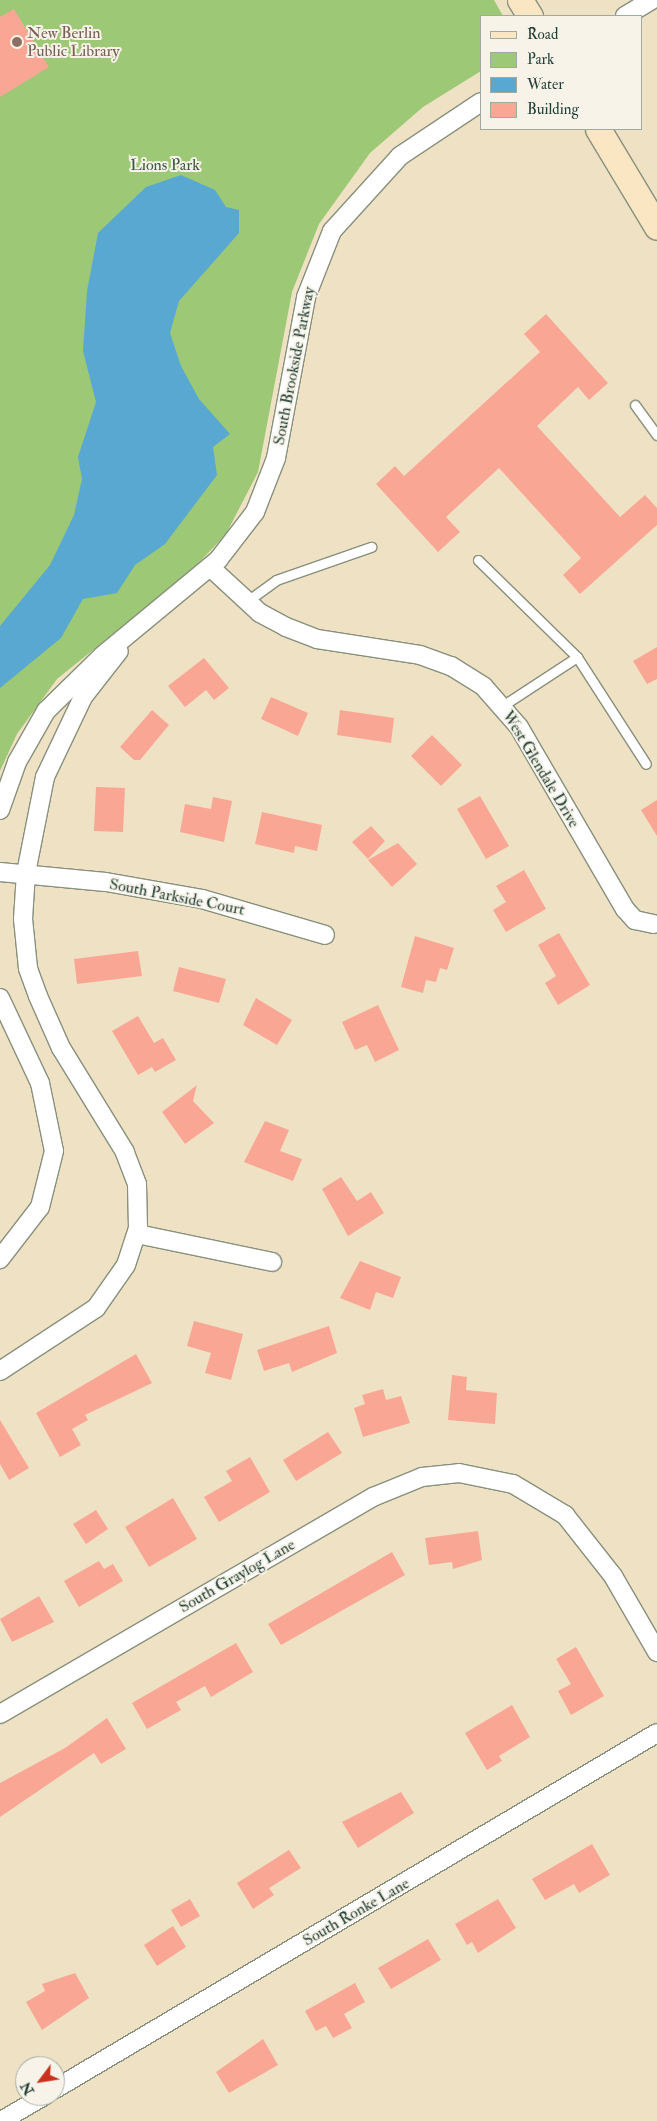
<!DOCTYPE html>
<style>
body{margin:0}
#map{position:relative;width:657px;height:2121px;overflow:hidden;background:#efe2c4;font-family:"IM FELL Double Pica",serif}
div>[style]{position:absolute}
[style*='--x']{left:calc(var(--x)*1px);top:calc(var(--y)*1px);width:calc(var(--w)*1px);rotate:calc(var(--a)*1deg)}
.green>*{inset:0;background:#9dc875}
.water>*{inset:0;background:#58a8d2}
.building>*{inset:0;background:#faa694}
.roads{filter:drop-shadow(1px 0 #87907c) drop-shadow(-1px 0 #87907c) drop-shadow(0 1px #87907c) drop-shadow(0 -1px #87907c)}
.lane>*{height:9px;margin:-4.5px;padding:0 4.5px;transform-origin:4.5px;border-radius:4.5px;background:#fff}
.street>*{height:18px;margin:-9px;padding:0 9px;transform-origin:9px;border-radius:9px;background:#fff}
.secondary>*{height:25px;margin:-12.5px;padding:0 12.5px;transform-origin:12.5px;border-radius:12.5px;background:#fbe6c4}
.dots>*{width:14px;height:14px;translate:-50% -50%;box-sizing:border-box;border:2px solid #f7f3e8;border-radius:50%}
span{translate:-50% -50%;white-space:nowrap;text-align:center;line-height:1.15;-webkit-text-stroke:4px #f7f3e8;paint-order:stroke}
.education-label{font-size:16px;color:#785e54}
.left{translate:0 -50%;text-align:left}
.park-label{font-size:16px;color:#385941}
.street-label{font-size:16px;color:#1f3d34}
.legend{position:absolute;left:480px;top:15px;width:162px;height:115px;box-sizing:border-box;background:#f7f3e8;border:1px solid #a1aaa0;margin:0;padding:6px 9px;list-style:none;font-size:15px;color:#1f3d34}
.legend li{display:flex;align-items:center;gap:10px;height:25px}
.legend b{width:25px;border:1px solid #a1aaa0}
.north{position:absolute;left:15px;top:2056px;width:50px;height:50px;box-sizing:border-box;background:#f7f3e8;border:1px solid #a1aaa0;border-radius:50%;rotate:239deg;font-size:14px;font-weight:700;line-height:20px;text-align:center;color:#1f3d34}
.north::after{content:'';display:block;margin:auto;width:18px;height:22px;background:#c8321e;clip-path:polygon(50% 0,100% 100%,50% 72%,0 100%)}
</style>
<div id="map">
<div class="green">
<div style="clip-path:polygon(0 0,494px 0,503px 16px,481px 16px,481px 71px,423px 107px,370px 153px,319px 224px,292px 292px,258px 472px,226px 534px,191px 571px,57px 679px,17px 734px,0 771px)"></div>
</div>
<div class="water">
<div style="clip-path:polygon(181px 175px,215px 190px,226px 207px,239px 210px,239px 233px,179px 301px,170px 333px,181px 366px,199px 399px,230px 434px,213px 447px,217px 475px,165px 544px,135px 565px,117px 593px,83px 599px,61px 638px,0 688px,0 626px,50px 565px,74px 515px,82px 479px,78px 457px,96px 402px,83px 351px,87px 291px,98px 233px,146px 187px)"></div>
</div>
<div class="building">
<div style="clip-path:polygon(14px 9px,49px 67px,0 97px,0 17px)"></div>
<div style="clip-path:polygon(546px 314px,608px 383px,589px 400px,578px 387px,537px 426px,620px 517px,645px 495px,657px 508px,657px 525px,580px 594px,563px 575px,581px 558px,499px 468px,446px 517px,460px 532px,438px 552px,376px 484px,395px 466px,404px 476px,540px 352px,524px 334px)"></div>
<div style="clip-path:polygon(657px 647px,657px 679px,647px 684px,633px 661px)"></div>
<div style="clip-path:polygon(204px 658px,229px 688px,214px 700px,206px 690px,185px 707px,168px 686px)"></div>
<div style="clip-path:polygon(271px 697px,308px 713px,298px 736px,261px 719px)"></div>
<div style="clip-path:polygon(152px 710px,169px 725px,140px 760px,134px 760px,120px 747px)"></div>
<div style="clip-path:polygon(340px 710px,394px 718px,391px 743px,337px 735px)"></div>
<div style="clip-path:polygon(432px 735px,462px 765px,441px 786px,411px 756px)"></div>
<div style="clip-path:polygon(96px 787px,125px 788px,123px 832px,94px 831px)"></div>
<div style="clip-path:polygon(480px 796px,509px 846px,486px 859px,457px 809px)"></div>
<div style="clip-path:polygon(213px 797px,232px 801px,224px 842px,180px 832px,185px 804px,211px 809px)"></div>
<div style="clip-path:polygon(657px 800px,657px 836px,641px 810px)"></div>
<div style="clip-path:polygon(262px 812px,322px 825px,317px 851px,295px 846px,294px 853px,255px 844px)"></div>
<div style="clip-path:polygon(371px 826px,385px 841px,368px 859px,352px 842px)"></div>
<div style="clip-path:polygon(398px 843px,417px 864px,392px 887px,368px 860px)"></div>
<div style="clip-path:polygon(524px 870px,546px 909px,506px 932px,493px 910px,506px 902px,496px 886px)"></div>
<div style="clip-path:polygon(559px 933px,590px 985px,558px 1005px,545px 983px,556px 976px,538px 945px)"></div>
<div style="clip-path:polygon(415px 936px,454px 948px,447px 970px,440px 968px,436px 982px,426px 980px,423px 993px,401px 987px)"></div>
<div style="clip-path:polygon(138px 951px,142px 976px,77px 984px,74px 959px)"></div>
<div style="clip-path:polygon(179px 967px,226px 979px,219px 1003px,173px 991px)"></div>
<div style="clip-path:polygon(256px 998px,292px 1020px,277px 1045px,243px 1025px)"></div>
<div style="clip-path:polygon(378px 1005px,399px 1050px,375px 1062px,367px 1045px,355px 1050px,342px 1022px)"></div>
<div style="clip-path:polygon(138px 1016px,154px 1043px,163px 1038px,176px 1060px,155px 1072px,152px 1067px,138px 1075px,112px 1031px)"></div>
<div style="clip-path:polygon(197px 1085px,193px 1101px,214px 1123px,185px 1144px,162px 1112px)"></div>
<div style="clip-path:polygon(265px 1121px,289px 1130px,280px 1151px,302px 1159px,293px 1181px,244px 1162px)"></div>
<div style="clip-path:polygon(341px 1177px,357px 1201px,371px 1192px,384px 1213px,348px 1236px,322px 1189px)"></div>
<div style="clip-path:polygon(360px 1261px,401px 1277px,393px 1298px,376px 1292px,370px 1310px,340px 1298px)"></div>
<div style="clip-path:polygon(194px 1321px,243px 1334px,231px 1380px,205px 1373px,211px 1353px,187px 1346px)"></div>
<div style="clip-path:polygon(329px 1326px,337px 1353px,292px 1372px,289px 1363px,264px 1371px,257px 1350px)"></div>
<div style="clip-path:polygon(136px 1354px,152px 1383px,85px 1415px,88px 1420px,72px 1429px,81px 1445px,60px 1457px,36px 1413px)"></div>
<div style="clip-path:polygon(452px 1375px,467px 1377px,466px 1390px,497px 1393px,495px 1424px,448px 1420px)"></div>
<div style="clip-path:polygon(383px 1389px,386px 1400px,401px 1396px,410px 1423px,363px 1437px,354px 1408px,365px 1404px,362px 1395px)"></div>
<div style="clip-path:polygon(0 1420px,29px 1468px,9px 1480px,0 1464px)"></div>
<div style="clip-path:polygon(328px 1432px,342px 1453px,296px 1481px,283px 1460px)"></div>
<div style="clip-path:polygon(250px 1457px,270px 1492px,219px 1522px,204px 1497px,232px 1481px,226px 1471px)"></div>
<div style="clip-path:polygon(173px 1498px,197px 1539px,149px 1567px,125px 1527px)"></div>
<div style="clip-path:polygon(96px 1510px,108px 1529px,86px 1544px,73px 1524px)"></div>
<div style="clip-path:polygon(478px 1531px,482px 1560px,453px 1569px,452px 1562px,429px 1565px,425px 1538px)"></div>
<div style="clip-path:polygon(392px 1552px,405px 1575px,281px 1645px,268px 1624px)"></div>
<div style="clip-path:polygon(99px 1561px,104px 1569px,113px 1564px,123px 1581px,79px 1607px,64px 1581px)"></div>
<div style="clip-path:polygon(39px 1596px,54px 1622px,12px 1642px,0 1619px)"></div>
<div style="clip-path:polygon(236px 1643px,253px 1672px,211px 1697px,205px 1686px,176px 1702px,181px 1710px,147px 1729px,132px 1703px)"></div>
<div style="clip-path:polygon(576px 1647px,604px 1696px,571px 1715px,558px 1691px,571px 1684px,556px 1659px)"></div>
<div style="clip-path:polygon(512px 1705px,530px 1737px,499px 1756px,502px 1761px,487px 1770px,465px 1733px)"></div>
<div style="clip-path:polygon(107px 1718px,126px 1749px,101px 1764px,94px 1753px,0 1817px,0 1783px,65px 1748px)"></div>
<div style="clip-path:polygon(401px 1792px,414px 1813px,358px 1848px,342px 1822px)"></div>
<div style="clip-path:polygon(592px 1844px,610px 1875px,579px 1893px,574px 1884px,545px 1900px,532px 1879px)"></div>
<div style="clip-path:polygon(289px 1850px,301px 1868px,269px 1888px,274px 1895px,253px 1909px,237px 1883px)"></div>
<div style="clip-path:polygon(190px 1899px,200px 1916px,181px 1927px,171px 1910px)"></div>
<div style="clip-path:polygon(498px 1899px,516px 1928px,478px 1953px,472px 1942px,467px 1945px,455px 1924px)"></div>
<div style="clip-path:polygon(173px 1926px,186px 1947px,157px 1966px,144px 1945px)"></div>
<div style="clip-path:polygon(428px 1939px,441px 1960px,391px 1989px,378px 1968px)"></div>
<div style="clip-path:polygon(75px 1973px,89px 1998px,42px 2030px,26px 2002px,45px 1991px,42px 1984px)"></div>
<div style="clip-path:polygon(355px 1983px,365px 2002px,344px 2014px,352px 2028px,333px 2038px,326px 2026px,316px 2031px,305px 2011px)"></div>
<div style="clip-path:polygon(263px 2039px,278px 2065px,229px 2093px,216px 2072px)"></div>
</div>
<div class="roads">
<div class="lane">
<div style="--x:635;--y:405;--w:37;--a:54"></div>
<div style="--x:478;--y:560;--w:139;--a:44.4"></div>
<div style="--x:577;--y:657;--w:90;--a:146.8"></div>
<div style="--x:246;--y:602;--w:37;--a:-36"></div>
<div style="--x:276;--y:580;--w:101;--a:-19.2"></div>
<div style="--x:577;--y:657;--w:127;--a:57.2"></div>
</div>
<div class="street">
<div style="--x:625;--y:16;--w:31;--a:-31"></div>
<div style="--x:210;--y:567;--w:68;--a:42.6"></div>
<div style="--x:260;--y:613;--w:30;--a:28"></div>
<div style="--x:286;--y:627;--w:33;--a:21"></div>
<div style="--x:317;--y:639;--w:104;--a:8.8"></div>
<div style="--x:420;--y:655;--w:33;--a:20"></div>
<div style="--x:451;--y:666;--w:39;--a:32"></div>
<div style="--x:484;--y:687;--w:53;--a:48.8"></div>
<div style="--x:519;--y:727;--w:211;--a:59.8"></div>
<div style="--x:625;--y:909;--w:15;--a:48"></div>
<div style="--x:635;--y:920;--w:19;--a:12"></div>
<div style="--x:0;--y:810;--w:51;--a:-70.5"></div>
<div style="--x:17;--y:762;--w:59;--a:-60.4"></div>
<div style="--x:46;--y:711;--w:78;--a:-44.5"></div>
<div style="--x:102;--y:656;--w:151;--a:-39.6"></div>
<div style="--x:218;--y:560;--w:61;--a:-52.4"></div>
<div style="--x:255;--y:512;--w:58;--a:-68.7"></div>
<div style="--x:276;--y:458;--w:164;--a:-79.4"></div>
<div style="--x:306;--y:297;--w:71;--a:-68.5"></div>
<div style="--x:332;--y:231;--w:101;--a:-47.8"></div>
<div style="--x:400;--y:156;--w:97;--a:-33.7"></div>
<div style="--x:0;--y:872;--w:106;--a:5.4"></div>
<div style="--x:106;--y:882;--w:97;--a:10"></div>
<div style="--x:202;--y:899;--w:128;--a:16.3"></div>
<div style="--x:0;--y:998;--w:94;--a:64.8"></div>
<div style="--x:40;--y:1083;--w:69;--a:78.4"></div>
<div style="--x:54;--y:1151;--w:58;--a:104"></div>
<div style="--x:40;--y:1207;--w:66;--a:127.6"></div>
<div style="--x:137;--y:1234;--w:138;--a:11.7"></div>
<div style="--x:0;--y:1371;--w:115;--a:-33.3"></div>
<div style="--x:96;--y:1308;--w:52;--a:-55.1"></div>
<div style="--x:126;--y:1265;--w:39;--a:-72"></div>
<div style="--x:138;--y:1228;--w:44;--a:-91.3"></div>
<div style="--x:137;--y:1184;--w:34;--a:-111"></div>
<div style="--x:125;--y:1152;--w:122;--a:-121.6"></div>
<div style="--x:61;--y:1048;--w:57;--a:-113.9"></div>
<div style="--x:38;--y:996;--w:30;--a:-110"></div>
<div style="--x:28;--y:968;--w:49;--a:-95.8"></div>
<div style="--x:23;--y:919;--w:46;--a:-86.3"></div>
<div style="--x:26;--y:873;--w:98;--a:-78.8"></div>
<div style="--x:45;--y:777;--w:89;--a:-64.6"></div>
<div style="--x:83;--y:697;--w:58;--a:-52"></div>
<div style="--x:0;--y:1714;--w:432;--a:-30.2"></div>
<div style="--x:373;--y:1497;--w:53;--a:-22.2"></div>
<div style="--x:422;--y:1477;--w:37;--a:-6"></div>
<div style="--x:459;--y:1473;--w:55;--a:11.5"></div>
<div style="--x:513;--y:1484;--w:61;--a:30.8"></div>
<div style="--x:565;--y:1515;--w:78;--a:51.8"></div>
<div style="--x:613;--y:1576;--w:88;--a:59.9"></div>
<div style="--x:55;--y:2089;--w:699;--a:-30.6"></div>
<div style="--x:1;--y:2121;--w:50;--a:-30.2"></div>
</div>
<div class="secondary">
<div style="--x:520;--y:0;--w:19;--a:58"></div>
<div style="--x:598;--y:129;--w:114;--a:59"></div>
</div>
</div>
<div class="dots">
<div style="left:17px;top:42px;background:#8d6e63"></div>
</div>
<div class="education-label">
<span class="left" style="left:27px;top:42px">New Berlin<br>Public Library</span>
</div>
<div class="park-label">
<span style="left:165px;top:165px">Lions Park</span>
</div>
<div class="street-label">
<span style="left:294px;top:366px;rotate:-79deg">South Brookside Parkway</span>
<span style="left:541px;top:769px;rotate:59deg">West Glendale Drive</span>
<span style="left:177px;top:897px;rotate:11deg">South Parkside Court</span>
<span style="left:237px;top:1576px;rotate:-30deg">South Graylog Lane</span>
<span style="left:356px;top:1912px;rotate:-30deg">South Ronke Lane</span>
</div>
<ul class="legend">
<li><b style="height:6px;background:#fbe6c4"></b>Road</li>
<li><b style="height:14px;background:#9dc875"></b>Park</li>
<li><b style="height:14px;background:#58a8d2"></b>Water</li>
<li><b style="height:14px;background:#faa694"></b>Building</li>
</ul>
<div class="north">N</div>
</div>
